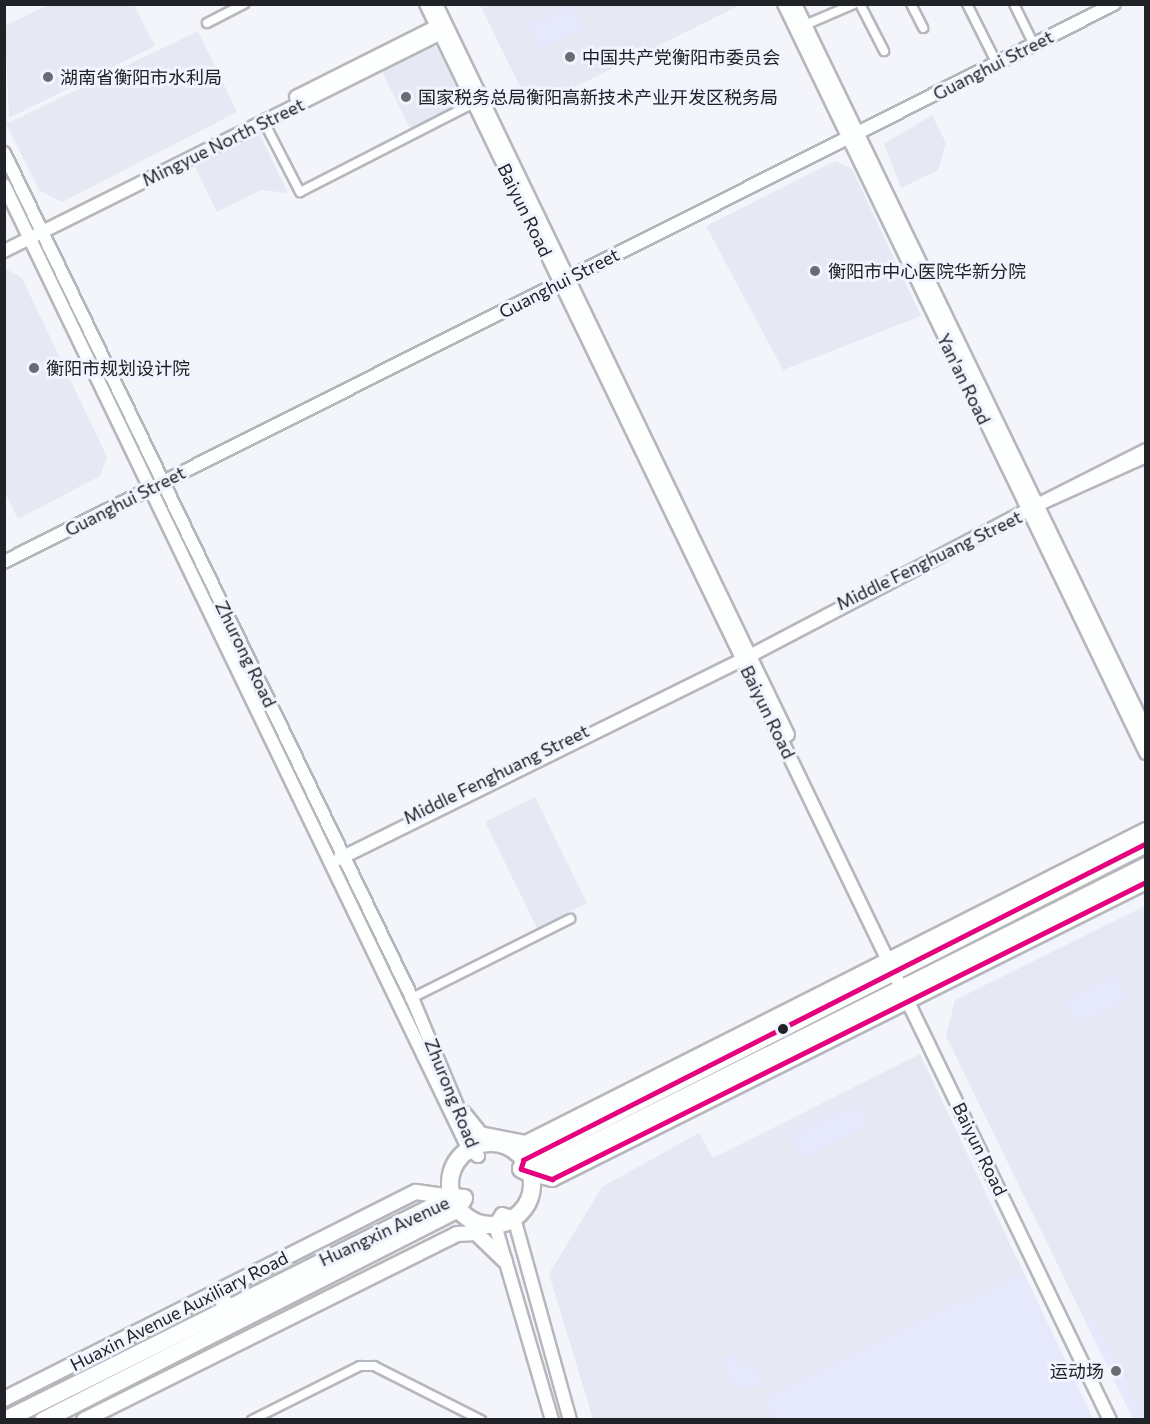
<!DOCTYPE html>
<meta charset="utf-8">
<style>
body{margin:0}
#map{position:relative;width:1150px;height:1424px;overflow:hidden;background:#f4f5fb;font-family:Commissioner,"Noto Sans SC",sans-serif}
div>[style]{position:absolute}
[style*='--x']{left:calc(var(--x)*1px);top:calc(var(--y)*1px);width:calc(var(--w)*1px);rotate:calc(var(--a)*1deg)}
.built>*{inset:0;background:#e6e8f3}
.green>*{inset:0;background:#e6e9fb}
.roads{filter:drop-shadow(2px 0 #b6b7bc) drop-shadow(-2px 0 #b6b7bc) drop-shadow(0 2px #b6b7bc) drop-shadow(0 -2px #b6b7bc)}
.street>*{height:8px;margin:-4px;padding:0 4px;transform-origin:4px;border-radius:4px;background:#fdfefe}
.secondary>*{height:12px;margin:-6px;padding:0 6px;transform-origin:6px;border-radius:6px;background:#fdfefe}
.primary>*{height:14px;margin:-7px;padding:0 7px;transform-origin:7px;border-radius:7px;background:#fdfefe}
.highway>*{height:16px;margin:-8px;padding:0 8px;transform-origin:8px;border-radius:8px;background:#fdfefe}
.highway>.ring{margin:-8px;padding:0;box-sizing:content-box;background:none;border:16px solid #fdfefe;border-radius:50%}
.bus-1>*{height:4.5px;margin:-2.25px;padding:0 2.25px;transform-origin:2.25px;border-radius:2.25px;background:#e5007d}
.dots>*{width:16px;height:16px;translate:-50% -50%;box-sizing:border-box;border:3px solid #f1f4fe;border-radius:50%}
span{translate:-50% -50%;white-space:nowrap;text-align:center;line-height:1.15;-webkit-text-stroke:6px #f1f4fe;paint-order:stroke}
.poi-label{font-size:18px;color:#212227}
.left{translate:0 -50%;text-align:left}
.right{translate:-100% -50%;text-align:right}
.street-label{font-size:18px;color:#212227}
.frame{position:absolute;inset:0;border:6px solid #212227;pointer-events:none}
</style>
<div id="map">
<div class="built">
<div style="clip-path:polygon(48px 5px,134px 5px,155px 46px,9px 118px,5px 26px)"></div>
<div style="clip-path:polygon(480px 5px,740px 5px,531px 109px)"></div>
<div style="clip-path:polygon(198px 31px,237px 112px,62px 202px,39px 190px,6px 124px)"></div>
<div style="clip-path:polygon(430px 47px,437px 47px,464px 103px,411px 130px,382px 72px)"></div>
<div style="clip-path:polygon(932px 115px,946px 143px,938px 170px,901px 188px,884px 144px)"></div>
<div style="clip-path:polygon(259px 133px,288px 193px,261px 190px,217px 212px,194px 165px)"></div>
<div style="clip-path:polygon(835px 161px,852px 169px,921px 316px,783px 370px,706px 226px)"></div>
<div style="clip-path:polygon(4px 268px,22px 278px,107px 457px,100px 476px,18px 519px,5px 493px)"></div>
<div style="clip-path:polygon(535px 797px,587px 903px,537px 928px,485px 822px)"></div>
<div style="clip-path:polygon(1145px 906px,1145px 1419px,1133px 1419px,946px 1036px,955px 1000px)"></div>
<div style="clip-path:polygon(920px 1054px,1093px 1419px,593px 1419px,549px 1274px,602px 1187px,699px 1133px,713px 1158px)"></div>
</div>
<div class="green">
<div style="clip-path:polygon(572px 5px,584px 29px,541px 51px,528px 25px)"></div>
<div style="clip-path:polygon(1115px 974px,1128px 1001px,1077px 1025px,1064px 998px)"></div>
<div style="clip-path:polygon(857px 1102px,869px 1125px,801px 1158px,790px 1135px)"></div>
<div style="clip-path:polygon(1023px 1271px,1093px 1419px,772px 1419px,762px 1398px)"></div>
<div style="clip-path:polygon(1096px 1318px,1145px 1419px,1133px 1419px,1086px 1323px)"></div>
<div style="clip-path:polygon(737px 1351px,744px 1367px,754px 1362px,765px 1385px,736px 1391px,721px 1359px)"></div>
</div>
<div class="roads">
<div class="street">
<div style="--x:860;--y:4;--w:53;--a:62.9"></div>
<div style="--x:911;--y:4;--w:27;--a:63"></div>
<div style="--x:967;--y:4;--w:60;--a:63.4"></div>
<div style="--x:1014;--y:4;--w:39;--a:64"></div>
<div style="--x:207;--y:23;--w:42;--a:-27.2"></div>
<div style="--x:805;--y:25;--w:53;--a:-23.2"></div>
<div style="--x:264;--y:122;--w:79;--a:62.8"></div>
<div style="--x:300;--y:192;--w:195;--a:-27.1"></div>
<div style="--x:412;--y:998;--w:177;--a:-26.6"></div>
<div style="--x:252;--y:1420;--w:121;--a:-26.6"></div>
<div style="--x:360;--y:1366;--w:14;--a:0"></div>
<div style="--x:374;--y:1366;--w:120;--a:26.8"></div>
</div>
<div class="secondary">
<div style="--x:426;--y:4;--w:1573;--a:64.22"></div>
<div style="--x:436;--y:4;--w:811;--a:64.29"></div>
<div style="--x:784;--y:4;--w:832;--a:64.21"></div>
<div style="--x:795;--y:4;--w:806;--a:64.2"></div>
<div style="--x:296;--y:97;--w:158;--a:-26.7"></div>
<div style="--x:4;--y:153;--w:938;--a:64.23"></div>
<div style="--x:412;--y:998;--w:171;--a:67.3"></div>
<div style="--x:478;--y:1156;--w:11;--a:-146"></div>
<div style="--x:469;--y:1150;--w:1071;--a:-115.73"></div>
<div style="--x:4;--y:251;--w:487;--a:-26.5"></div>
<div style="--x:1146;--y:450;--w:122;--a:153.2"></div>
<div style="--x:1037;--y:505;--w:120;--a:-24.2"></div>
<div style="--x:4;--y:562;--w:1242;--a:-26.69"></div>
<div style="--x:339;--y:859;--w:449;--a:-26.3"></div>
<div style="--x:742;--y:660;--w:323;--a:-27.7"></div>
<div style="--x:552;--y:1420;--w:203;--a:-106.3"></div>
<div style="--x:495;--y:1225;--w:13;--a:-58"></div>
<div style="--x:502;--y:1214;--w:13;--a:18"></div>
<div style="--x:514;--y:1218;--w:210;--a:74.5"></div>
</div>
<div class="primary">
<div style="--x:464;--y:1114;--w:26;--a:51"></div>
<div style="--x:480;--y:1134;--w:47;--a:11.1"></div>
<div style="--x:526;--y:1143;--w:695;--a:-26.79"></div>
<div style="--x:531;--y:1174;--w:22;--a:13"></div>
<div style="--x:552;--y:1179;--w:664;--a:-26.57"></div>
<div style="--x:4;--y:1399;--w:461;--a:-26.7"></div>
<div style="--x:416;--y:1192;--w:36;--a:8"></div>
<div style="--x:84;--y:1420;--w:417;--a:-26.5"></div>
<div style="--x:457;--y:1234;--w:19;--a:-3"></div>
<div style="--x:476;--y:1233;--w:40;--a:44"></div>
</div>
<div class="highway">
<div style="--x:1146;--y:844;--w:698;--a:153.07"></div>
<div style="--x:524;--y:1160;--w:9;--a:108"></div>
<div style="--x:521;--y:1169;--w:11;--a:27"></div>
<div style="--x:531;--y:1174;--w:688;--a:-26.6"></div>
<div class="ring" style="left:450px;top:1143px;width:66px;height:66px"></div>
<div style="--x:218;--y:1292;--w:17;--a:59"></div>
<div style="--x:5;--y:1420;--w:500;--a:-26.5"></div>
<div style="--x:452;--y:1197;--w:12;--a:5"></div>
<div style="--x:464;--y:1198;--w:13;--a:119"></div>
<div style="--x:458;--y:1209;--w:466;--a:153"></div>
</div>
</div>
<div class="bus-1">
<div style="--x:1146;--y:844;--w:698;--a:153.07"></div>
<div style="--x:524;--y:1160;--w:9;--a:108"></div>
<div style="--x:521;--y:1169;--w:33;--a:18"></div>
<div style="--x:552;--y:1179;--w:664;--a:-26.57"></div>
</div>
<div class="dots">
<div style="left:570px;top:57px;background:#6b6c71"></div>
<div style="left:48px;top:77px;background:#6b6c71"></div>
<div style="left:406px;top:97px;background:#6b6c71"></div>
<div style="left:815px;top:271px;background:#6b6c71"></div>
<div style="left:34px;top:368px;background:#6b6c71"></div>
<div style="left:783px;top:1029px;background:#212227"></div>
<div style="left:1116px;top:1371px;background:#6b6c71"></div>
</div>
<div class="poi-label">
<span class="left" style="left:582px;top:57px">中国共产党衡阳市委员会</span>
<span class="left" style="left:60px;top:77px">湖南省衡阳市水利局</span>
<span class="left" style="left:418px;top:97px">国家税务总局衡阳高新技术产业开发区税务局</span>
<span class="left" style="left:828px;top:271px">衡阳市中心医院华新分院</span>
<span class="left" style="left:46px;top:368px">衡阳市规划设计院</span>
<span class="right" style="left:1104px;top:1371px">运动场</span>
</div>
<div class="street-label">
<span style="left:993px;top:65px;rotate:-27deg">Guanghui Street</span>
<span style="left:223px;top:142px;rotate:-26deg">Mingyue North Street</span>
<span style="left:525px;top:210px;rotate:64deg">Baiyun Road</span>
<span style="left:559px;top:283px;rotate:-27deg">Guanghui Street</span>
<span style="left:964px;top:379px;rotate:64deg">Yan'an Road</span>
<span style="left:125px;top:501px;rotate:-27deg">Guanghui Street</span>
<span style="left:929px;top:560px;rotate:-26deg">Middle Fenghuang Street</span>
<span style="left:246px;top:654px;rotate:64deg">Zhurong Road</span>
<span style="left:768px;top:712px;rotate:64deg">Baiyun Road</span>
<span style="left:496px;top:774px;rotate:-26deg">Middle Fenghuang Street</span>
<span style="left:452px;top:1093px;rotate:68deg">Zhurong Road</span>
<span style="left:980px;top:1149px;rotate:64deg">Baiyun Road</span>
<span style="left:384px;top:1231px;rotate:-25deg">Huangxin Avenue</span>
<span style="left:179px;top:1311px;rotate:-27deg">Huaxin Avenue Auxiliary Road</span>
</div>
<div class="frame"></div>
</div>
